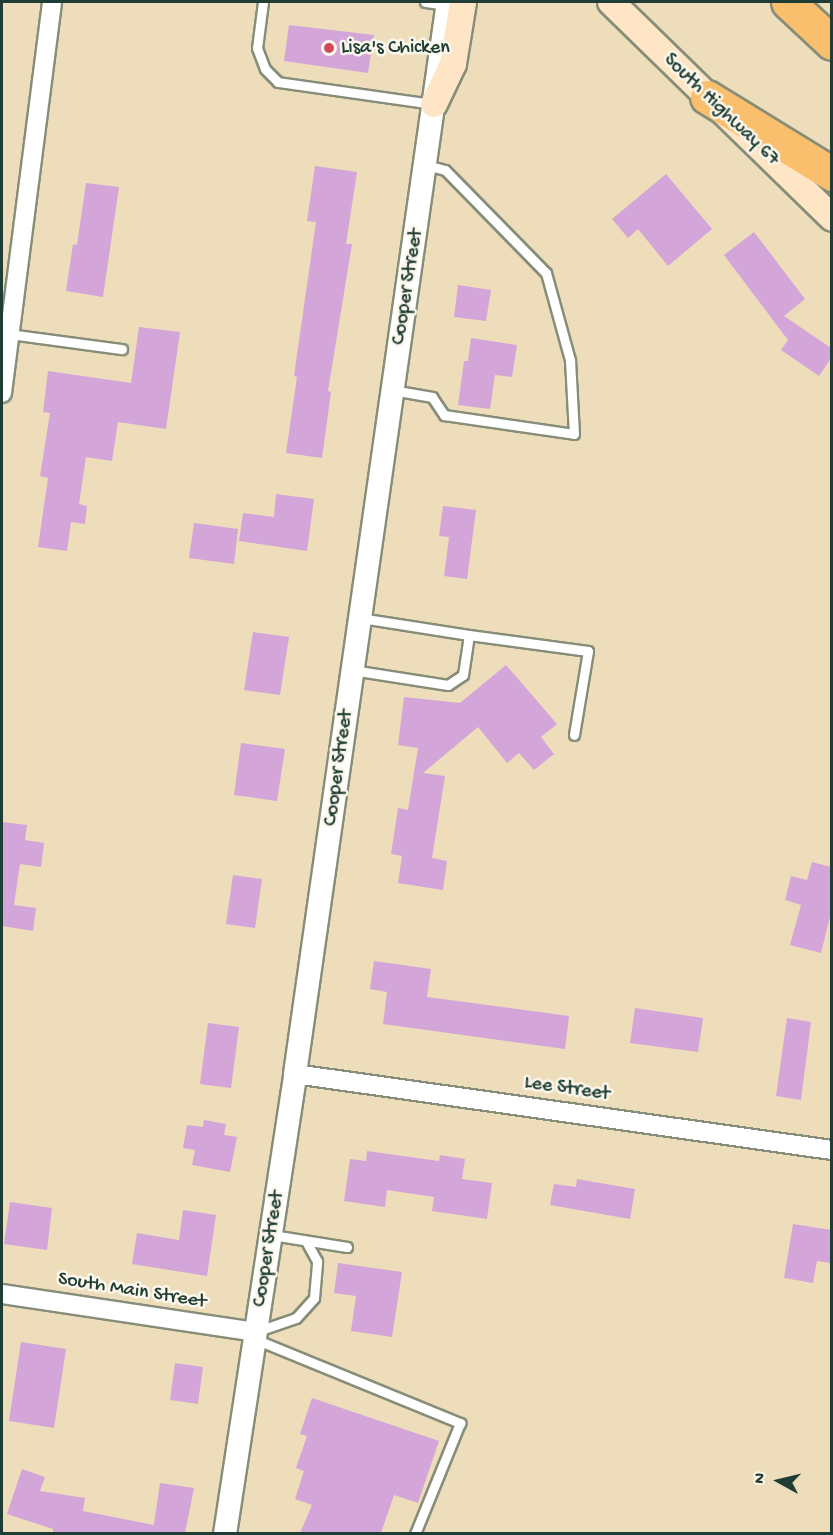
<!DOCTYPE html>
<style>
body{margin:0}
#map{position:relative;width:833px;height:1535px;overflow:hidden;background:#edddbb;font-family:"Gochi Hand",sans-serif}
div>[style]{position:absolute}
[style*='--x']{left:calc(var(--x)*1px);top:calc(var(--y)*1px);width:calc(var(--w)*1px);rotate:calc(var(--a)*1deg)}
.building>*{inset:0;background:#d4a5d8}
.roads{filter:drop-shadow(2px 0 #868d78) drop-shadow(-2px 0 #868d78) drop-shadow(0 2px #868d78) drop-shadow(0 -2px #868d78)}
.service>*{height:9px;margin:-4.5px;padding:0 4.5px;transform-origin:4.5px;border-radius:4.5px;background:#fff}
.minor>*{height:18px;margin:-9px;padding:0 9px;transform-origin:9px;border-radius:9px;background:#fff}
.tertiary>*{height:22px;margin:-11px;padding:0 11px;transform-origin:11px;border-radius:11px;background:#fff}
.secondary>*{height:26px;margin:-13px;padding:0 13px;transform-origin:13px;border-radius:13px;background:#fde5c5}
.motorway>*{height:33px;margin:-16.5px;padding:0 16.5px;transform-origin:16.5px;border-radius:16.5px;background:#f9bf6d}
.dots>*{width:16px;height:16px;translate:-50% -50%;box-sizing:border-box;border:3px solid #fbf7ec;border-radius:50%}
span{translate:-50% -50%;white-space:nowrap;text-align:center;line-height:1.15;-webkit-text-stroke:5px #fbf7ec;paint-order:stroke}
.poi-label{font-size:20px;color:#1f3d34}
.left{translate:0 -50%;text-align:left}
.street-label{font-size:20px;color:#1f3d34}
.frame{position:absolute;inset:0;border:3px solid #1f3d34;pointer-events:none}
.north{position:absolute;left:749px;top:1451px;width:60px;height:60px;-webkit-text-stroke:4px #fbf7ec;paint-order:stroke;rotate:278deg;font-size:16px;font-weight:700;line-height:24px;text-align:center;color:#1f3d34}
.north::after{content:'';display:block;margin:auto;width:21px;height:27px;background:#1f3d34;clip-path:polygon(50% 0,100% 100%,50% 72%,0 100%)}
</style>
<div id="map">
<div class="building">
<div style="clip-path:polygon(289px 25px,374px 35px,368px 73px,284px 61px)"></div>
<div style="clip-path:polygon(315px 166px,357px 172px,346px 244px,352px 244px,328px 391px,331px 392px,322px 458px,286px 453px,297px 377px,294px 376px,316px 222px,307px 221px)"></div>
<div style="clip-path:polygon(666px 174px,712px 229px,668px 266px,638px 229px,628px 238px,612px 219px)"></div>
<div style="clip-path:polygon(86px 183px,119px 187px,103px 297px,66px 291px,73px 244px,77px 245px)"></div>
<div style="clip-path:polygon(754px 232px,805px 299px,784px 316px,831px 348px,831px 358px,819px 376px,781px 350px,788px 340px,724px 255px)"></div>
<div style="clip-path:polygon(458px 285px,491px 290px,486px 321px,454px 317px)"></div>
<div style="clip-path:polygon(139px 327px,180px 332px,166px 429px,118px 422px,112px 461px,86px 457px,79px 504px,87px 506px,85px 524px,71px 522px,67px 551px,38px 547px,48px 478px,40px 476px,50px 413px,43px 412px,48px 371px,131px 383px)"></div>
<div style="clip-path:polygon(471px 338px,517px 345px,512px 377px,495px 375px,490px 409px,458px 405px,464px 361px,468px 361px)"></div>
<div style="clip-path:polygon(276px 494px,314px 499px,307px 551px,239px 541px,243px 513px,274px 517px)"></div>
<div style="clip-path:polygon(443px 506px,476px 510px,467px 579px,444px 576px,449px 537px,439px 536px)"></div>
<div style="clip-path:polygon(194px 523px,238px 529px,234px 564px,189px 558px)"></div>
<div style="clip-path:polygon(253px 632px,289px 637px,280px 695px,244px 690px)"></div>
<div style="clip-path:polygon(506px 665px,557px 724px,541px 737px,554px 754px,534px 770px,519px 753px,507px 763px,478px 727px,423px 773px,445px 776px,432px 858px,447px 861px,443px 890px,398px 883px,402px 856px,391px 854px,398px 808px,408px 810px,418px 748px,398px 745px,404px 697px,460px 703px)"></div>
<div style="clip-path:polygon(241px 743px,285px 749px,277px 801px,234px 795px)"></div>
<div style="clip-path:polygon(2px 822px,27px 825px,25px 840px,44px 843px,41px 867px,20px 864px,14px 905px,36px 908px,33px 931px,2px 926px)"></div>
<div style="clip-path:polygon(812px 862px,831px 867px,831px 913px,821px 953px,790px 945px,801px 905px,785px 900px,791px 876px,807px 880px)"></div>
<div style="clip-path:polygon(233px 875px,262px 879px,255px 928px,226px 924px)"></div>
<div style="clip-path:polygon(374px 961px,431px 969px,427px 997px,569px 1016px,565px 1049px,383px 1024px,387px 992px,370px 989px)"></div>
<div style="clip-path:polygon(635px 1008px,703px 1018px,698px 1052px,630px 1043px)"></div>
<div style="clip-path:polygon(787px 1018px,811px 1022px,801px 1100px,776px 1096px)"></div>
<div style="clip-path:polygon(208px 1023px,239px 1027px,231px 1088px,200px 1084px)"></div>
<div style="clip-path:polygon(204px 1120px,226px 1124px,224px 1135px,237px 1137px,230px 1172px,192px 1165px,195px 1150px,183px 1148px,187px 1125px,203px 1127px)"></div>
<div style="clip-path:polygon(367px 1151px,439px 1161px,440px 1155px,465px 1159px,462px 1179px,492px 1183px,487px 1219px,432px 1211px,434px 1197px,387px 1190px,385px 1207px,344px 1201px,350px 1159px,366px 1161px)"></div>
<div style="clip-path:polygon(577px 1179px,635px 1189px,630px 1219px,550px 1205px,554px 1184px,576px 1187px)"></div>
<div style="clip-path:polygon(10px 1202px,52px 1208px,47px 1250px,4px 1244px)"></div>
<div style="clip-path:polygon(183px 1210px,216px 1215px,207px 1276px,132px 1264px,137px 1233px,179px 1240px)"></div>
<div style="clip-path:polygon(793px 1224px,831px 1230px,831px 1263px,817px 1261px,813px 1283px,784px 1278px)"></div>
<div style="clip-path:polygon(338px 1263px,402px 1272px,392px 1337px,351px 1331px,356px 1296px,334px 1293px)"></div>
<div style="clip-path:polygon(21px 1342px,66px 1349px,54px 1428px,9px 1421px)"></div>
<div style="clip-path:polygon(175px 1363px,203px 1367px,198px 1404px,170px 1400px)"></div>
<div style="clip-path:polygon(312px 1398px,439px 1441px,418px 1503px,394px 1495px,381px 1533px,300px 1533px,312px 1505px,295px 1499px,304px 1471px,296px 1468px,307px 1436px,300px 1434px)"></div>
<div style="clip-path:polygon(22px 1469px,45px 1477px,40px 1491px,85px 1498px,83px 1511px,154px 1525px,153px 1531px,160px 1483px,194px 1488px,185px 1533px,53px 1533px,53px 1529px,7px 1514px)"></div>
</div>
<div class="roads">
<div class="service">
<div style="--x:263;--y:2;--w:46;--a:97.4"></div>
<div style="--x:257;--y:48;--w:22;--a:69"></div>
<div style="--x:265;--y:69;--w:18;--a:45"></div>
<div style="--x:278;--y:82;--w:156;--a:8.1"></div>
<div style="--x:425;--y:2;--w:22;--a:8"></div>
<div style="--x:9;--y:334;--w:114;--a:7.6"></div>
<div style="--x:392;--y:390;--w:41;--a:9.9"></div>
<div style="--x:432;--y:397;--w:22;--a:56"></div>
<div style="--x:444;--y:415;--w:131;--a:8.3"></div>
<div style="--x:574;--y:434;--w:74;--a:-93.1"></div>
<div style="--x:570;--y:360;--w:90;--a:-105.4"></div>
<div style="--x:546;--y:273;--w:144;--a:-134.4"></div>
<div style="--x:445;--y:170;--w:20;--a:-165"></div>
<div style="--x:469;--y:635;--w:120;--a:7.7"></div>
<div style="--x:588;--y:651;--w:85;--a:99.5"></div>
<div style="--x:352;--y:670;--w:97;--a:8.9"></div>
<div style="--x:448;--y:685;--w:18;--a:-34"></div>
<div style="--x:463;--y:675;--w:40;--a:-81.5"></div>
<div style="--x:469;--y:635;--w:109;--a:-171.1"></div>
<div style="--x:272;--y:1235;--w:76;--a:9.1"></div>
<div style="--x:258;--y:1331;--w:40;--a:-18.9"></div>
<div style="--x:296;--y:1318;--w:27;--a:-48"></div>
<div style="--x:314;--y:1298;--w:37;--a:-85"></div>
<div style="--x:317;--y:1261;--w:23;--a:-119"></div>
<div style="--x:255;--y:1339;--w:222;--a:22.3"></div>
<div style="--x:460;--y:1423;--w:120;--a:112.1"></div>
</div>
<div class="minor">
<div style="--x:2;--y:393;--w:394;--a:-82.7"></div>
<div style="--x:295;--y:1074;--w:542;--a:8.06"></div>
<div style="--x:2;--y:1294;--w:257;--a:8.5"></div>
</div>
<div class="tertiary">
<div style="--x:225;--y:1534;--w:465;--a:-81.3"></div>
<div style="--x:295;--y:1074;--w:1083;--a:-81.88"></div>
</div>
<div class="secondary">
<div style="--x:611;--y:2;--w:309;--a:44.3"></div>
<div style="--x:434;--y:104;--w:44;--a:-64.6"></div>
<div style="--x:453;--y:64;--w:63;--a:-80.8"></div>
</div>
<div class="motorway">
<div style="--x:788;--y:2;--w:60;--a:43"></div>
<div style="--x:707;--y:97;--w:147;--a:31.6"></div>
</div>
</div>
<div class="dots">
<div style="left:329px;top:48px;background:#d1495b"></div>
</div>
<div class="poi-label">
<span class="left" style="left:341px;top:48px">Lisa's Chicken</span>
</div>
<div class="street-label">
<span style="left:721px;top:110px;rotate:44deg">South Highway 67</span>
<span style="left:408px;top:287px;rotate:-81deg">Cooper Street</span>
<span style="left:339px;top:768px;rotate:-82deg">Cooper Street</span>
<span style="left:567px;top:1089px;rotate:8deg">Lee Street</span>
<span style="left:269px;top:1249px;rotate:-81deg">Cooper Street</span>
<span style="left:132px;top:1291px;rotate:9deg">South Main Street</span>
</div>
<div class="frame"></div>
<div class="north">N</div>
</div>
